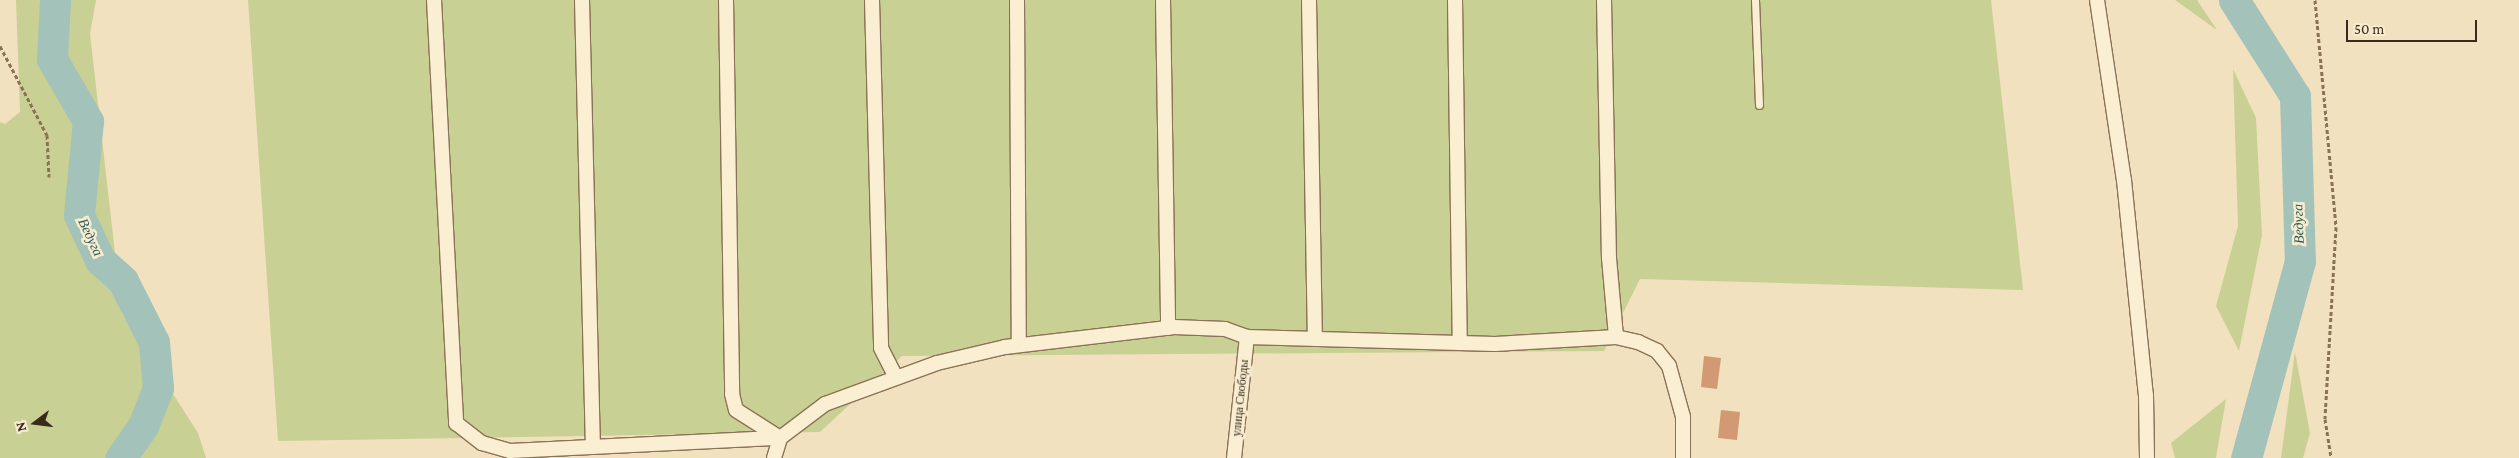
<!DOCTYPE html>
<meta charset="utf-8">
<style>
body{margin:0}
#map{position:relative;width:2519px;height:458px;overflow:hidden;background:#f1e1bf;font-family:"Crimson Pro",serif}
div>[style]{position:absolute}
[style*='--x']{left:calc(var(--x)*1px);top:calc(var(--y)*1px);width:calc(var(--w)*1px);rotate:calc(var(--a)*1deg)}
.green>*{inset:0;background:#c9d093}
.river>*{height:31px;margin:-15.5px;padding:0 15.5px;transform-origin:15.5px;border-radius:15.5px;background:#a3c2b9}
.building>*{inset:0;background:#d29973}
.path>*{height:3px;margin-top:-1.5px;transform-origin:0;background:repeating-linear-gradient(90deg,#8b7256 0 4px,transparent 0 6.5px)}
.roads{filter:drop-shadow(1px 0 #8b7256) drop-shadow(-1px 0 #8b7256) drop-shadow(0 1px #8b7256) drop-shadow(0 -1px #8b7256)}
.service>*{height:7px;margin:-3.5px;padding:0 3.5px;transform-origin:3.5px;border-radius:3.5px;background:#fbefd3}
.minor>*{height:14px;margin:-7px;padding:0 7px;transform-origin:7px;border-radius:7px;background:#fbefd3}
span{translate:-50% -50%;white-space:nowrap;text-align:center;line-height:1.15;-webkit-text-stroke:5px #f8ecd0;paint-order:stroke}
.street-label{font-size:12px;color:#392a1c}
.water-label{font-size:14px;color:#2a5a57;font-style:italic}
.north{position:absolute;left:10px;top:398px;width:50px;height:50px;-webkit-text-stroke:4px #f8ecd0;paint-order:stroke;rotate:255deg;font-size:14px;font-weight:700;line-height:20px;text-align:center;color:#392a1c}
.north::after{content:'';display:block;margin:auto;width:18px;height:22px;background:#392a1c;clip-path:polygon(50% 0,100% 100%,50% 72%,0 100%)}
.scale{position:absolute;left:2346px;top:20px;width:131px;height:22px;box-sizing:border-box;border:2px solid #392a1c;border-top:0;padding-left:6px;font-size:15px;line-height:18px;white-space:nowrap;color:#392a1c;-webkit-text-stroke:4px #f8ecd0;paint-order:stroke}
</style>
<div id="map">
<div class="green">
<div style="clip-path:polygon(16px 0,96px 0,90px 34px,122px 314px,198px 433px,206px 458px,0 458px,0 122px,5px 124px,20px 112px)"></div>
<div style="clip-path:polygon(248px 0,1991px 0,2023px 290px,1640px 279px,1604px 351px,902px 356px,820px 432px,278px 441px)"></div>
<div style="clip-path:polygon(2175px 0,2197px 0,2217px 30px)"></div>
<div style="clip-path:polygon(2233px 69px,2256px 118px,2262px 235px,2239px 351px,2216px 306px,2238px 226px)"></div>
<div style="clip-path:polygon(2295px 352px,2310px 433px,2303px 458px,2281px 458px)"></div>
<div style="clip-path:polygon(2226px 399px,2216px 458px,2175px 458px,2171px 443px)"></div>
</div>
<div class="river">
<div style="--x:55;--y:0;--w:59;--a:92.9"></div>
<div style="--x:52;--y:59;--w:72;--a:59.9"></div>
<div style="--x:88;--y:121;--w:94;--a:95.5"></div>
<div style="--x:79;--y:215;--w:50;--a:65"></div>
<div style="--x:100;--y:260;--w:31;--a:42"></div>
<div style="--x:123;--y:281;--w:68;--a:63.1"></div>
<div style="--x:154;--y:342;--w:46;--a:85"></div>
<div style="--x:158;--y:388;--w:41;--a:111.5"></div>
<div style="--x:143;--y:426;--w:39;--a:125"></div>
<div style="--x:2234;--y:0;--w:114;--a:57.6"></div>
<div style="--x:2295;--y:96;--w:165;--a:88.3"></div>
<div style="--x:2300;--y:261;--w:204;--a:105.3"></div>
</div>
<div class="building">
<div style="clip-path:polygon(1704px 356px,1721px 358px,1717px 389px,1701px 387px)"></div>
<div style="clip-path:polygon(1721px 410px,1740px 412px,1737px 440px,1718px 438px)"></div>
</div>
<div class="path">
<div style="--x:2315;--y:0;--w:228;--a:84.7"></div>
<div style="--x:2336;--y:227;--w:192;--a:93.3"></div>
<div style="--x:2325;--y:419;--w:39;--a:81"></div>
<div style="--x:0;--y:46;--w:101;--a:62.2"></div>
<div style="--x:47;--y:135;--w:42;--a:87.3"></div>
</div>
<div class="roads">
<div class="service">
<div style="--x:1755;--y:0;--w:105;--a:87.8"></div>
</div>
<div class="minor">
<div style="--x:434;--y:0;--w:424;--a:87"></div>
<div style="--x:456;--y:423;--w:33;--a:38"></div>
<div style="--x:482;--y:443;--w:29;--a:16"></div>
<div style="--x:510;--y:451;--w:270;--a:-2.8"></div>
<div style="--x:780;--y:438;--w:56;--a:-37.1"></div>
<div style="--x:825;--y:404;--w:119;--a:-20.1"></div>
<div style="--x:937;--y:363;--w:70;--a:-13.2"></div>
<div style="--x:1005;--y:347;--w:170;--a:-6.7"></div>
<div style="--x:1174;--y:327;--w:51;--a:2.2"></div>
<div style="--x:1225;--y:329;--w:23;--a:20"></div>
<div style="--x:1247;--y:337;--w:248;--a:1.6"></div>
<div style="--x:1495;--y:344;--w:121;--a:-3.3"></div>
<div style="--x:1616;--y:337;--w:23;--a:13"></div>
<div style="--x:1638;--y:342;--w:21;--a:25"></div>
<div style="--x:1657;--y:351;--w:19;--a:51"></div>
<div style="--x:1669;--y:366;--w:53;--a:74.6"></div>
<div style="--x:1683;--y:417;--w:41;--a:90"></div>
<div style="--x:582;--y:0;--w:447;--a:88.6"></div>
<div style="--x:726;--y:0;--w:394;--a:89.1"></div>
<div style="--x:732;--y:394;--w:16;--a:76"></div>
<div style="--x:736;--y:410;--w:52;--a:32.5"></div>
<div style="--x:872;--y:0;--w:348;--a:88.5"></div>
<div style="--x:881;--y:348;--w:30;--a:63"></div>
<div style="--x:1017;--y:0;--w:345;--a:89.7"></div>
<div style="--x:1163;--y:0;--w:328;--a:89.1"></div>
<div style="--x:1309;--y:0;--w:339;--a:89"></div>
<div style="--x:1455;--y:0;--w:343;--a:89.2"></div>
<div style="--x:1604;--y:0;--w:258;--a:88.9"></div>
<div style="--x:1609;--y:258;--w:79;--a:84.9"></div>
<div style="--x:2097;--y:0;--w:182;--a:81.5"></div>
<div style="--x:2124;--y:180;--w:216;--a:84.2"></div>
<div style="--x:2146;--y:395;--w:63;--a:89.1"></div>
<div style="--x:774;--y:458;--w:21;--a:-73"></div>
<div style="--x:1234;--y:458;--w:122;--a:-83.9"></div>
</div>
</div>
<div class="street-label">
<span style="left:1241px;top:398px;rotate:-84deg">улица Свободы</span>
</div>
<div class="water-label">
<span style="left:2298px;top:224px;rotate:-92deg">Ведуга</span>
<span style="left:91px;top:237px;rotate:65deg">Ведуга</span>
</div>
<div class="north">N</div>
<div class="scale">50 m</div>
</div>
